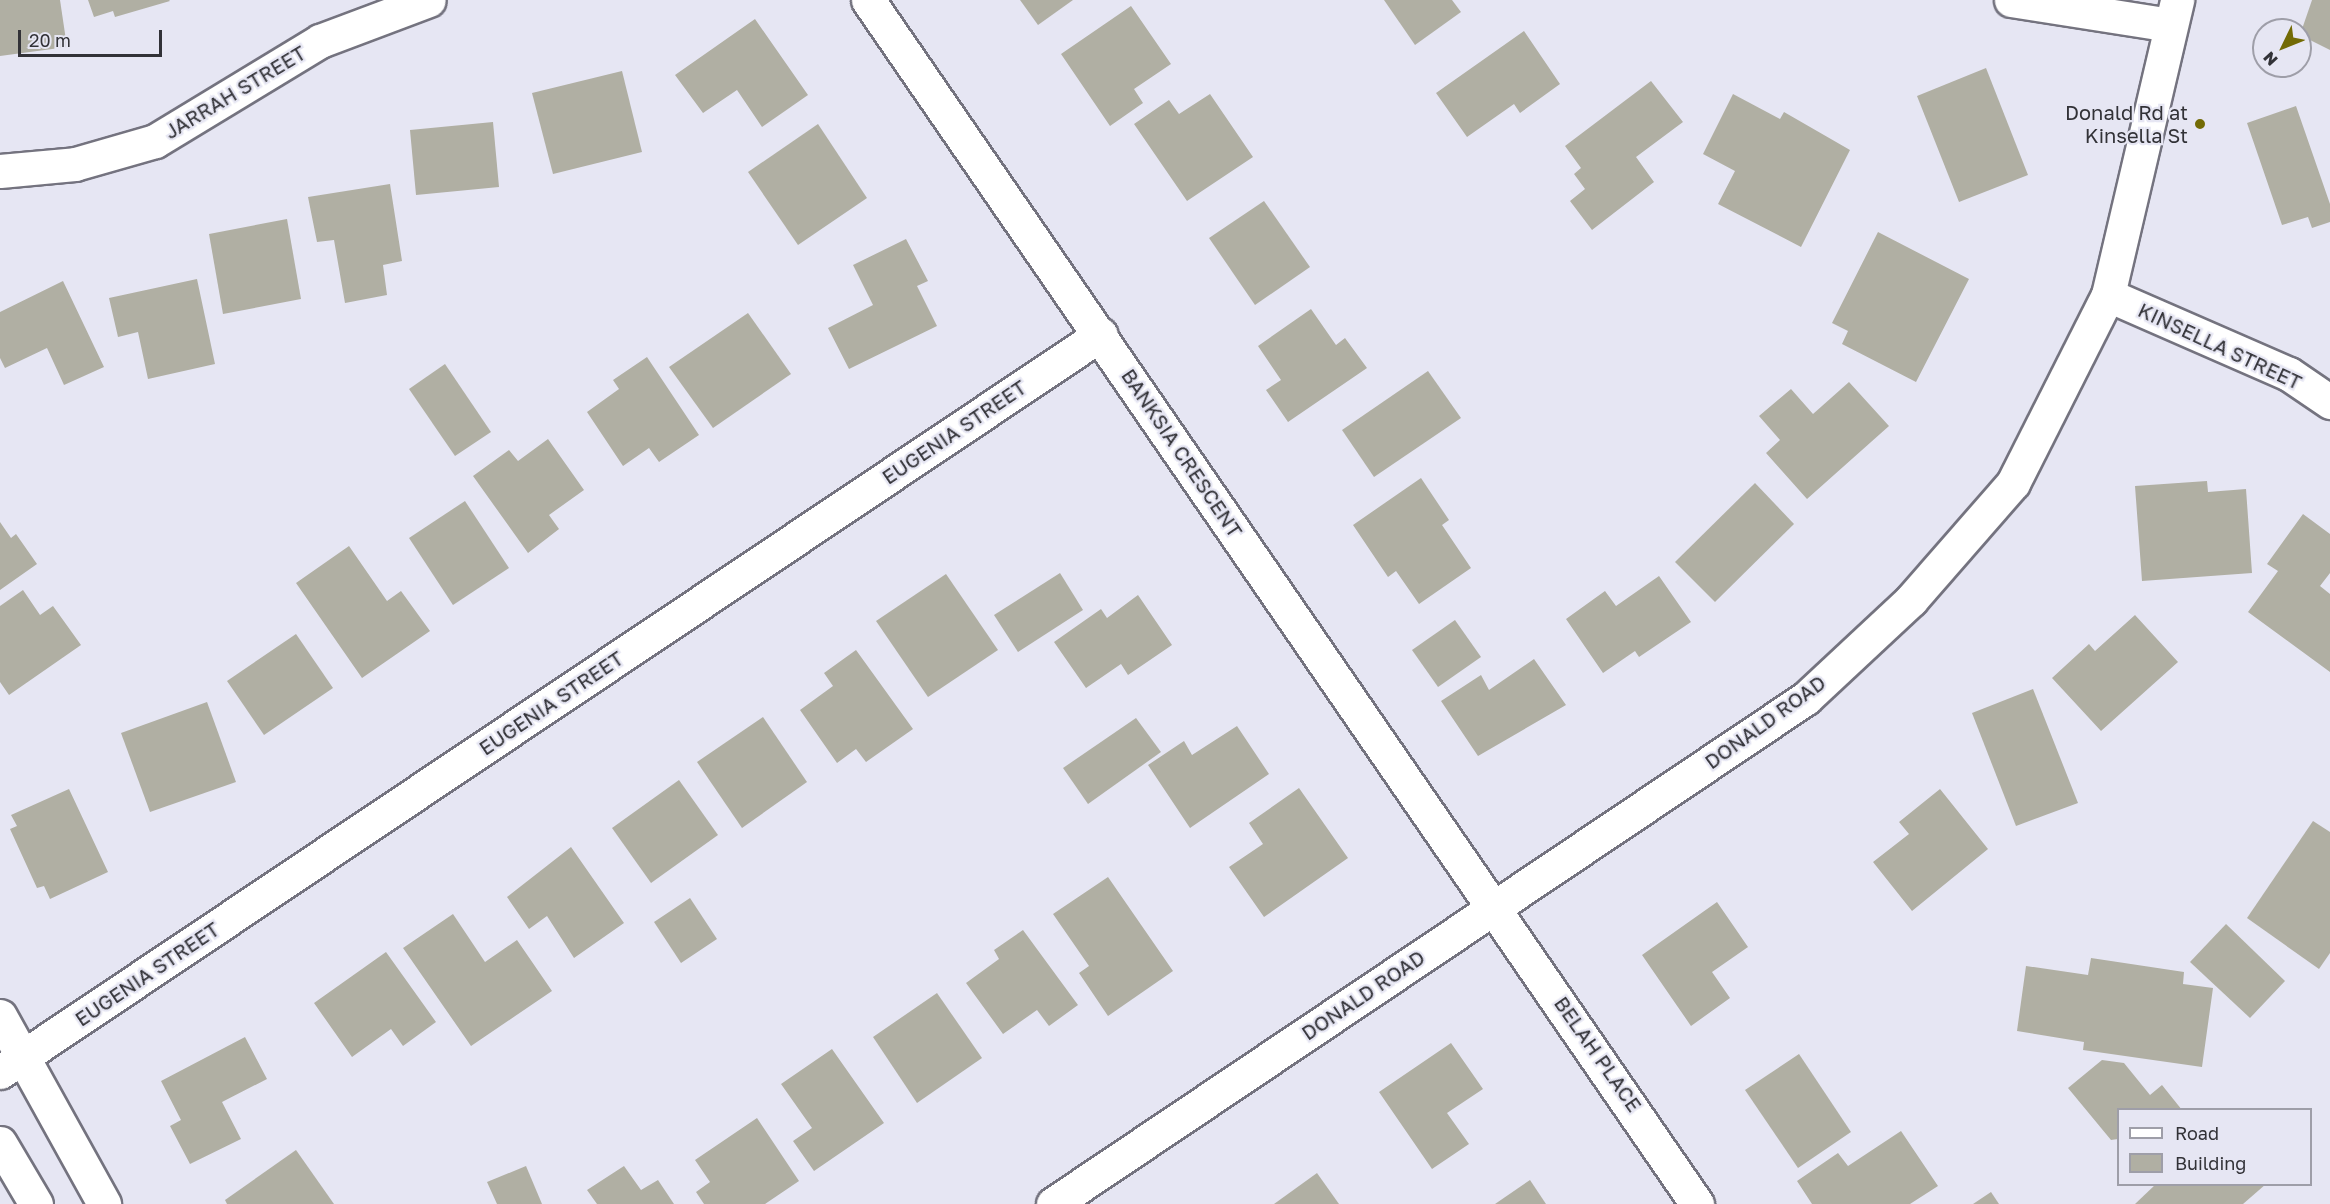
<!DOCTYPE html>
<style>
body{margin:0}
#map{position:relative;width:2330px;height:1204px;overflow:hidden;background:#e6e6f3;font-family:"Golos Text",sans-serif}
div>[style]{position:absolute}
[style*='--x']{left:calc(var(--x)*1px);top:calc(var(--y)*1px);width:calc(var(--w)*1px);rotate:calc(var(--a)*1deg)}
.building>*{inset:0;background:#b0afa3}
.roads{filter:drop-shadow(2px 0 #74737f) drop-shadow(-2px 0 #74737f) drop-shadow(0 2px #74737f) drop-shadow(0 -2px #74737f)}
.street>*{height:33px;margin:-16.5px;padding:0 16.5px;transform-origin:16.5px;border-radius:16.5px;background:#fff}
.secondary>*{height:33px;margin:-16.5px;padding:0 16.5px;transform-origin:16.5px;border-radius:16.5px;background:#fff}
.dots>*{width:16px;height:16px;translate:-50% -50%;box-sizing:border-box;border:3px solid #e6e6f3;border-radius:50%}
span{translate:-50% -50%;white-space:nowrap;text-align:center;line-height:1.15;-webkit-text-stroke:4.5px #e6e6f3;paint-order:stroke}
.street-label{font-size:20px;color:#323237}
.poi-label{font-size:20px;color:#323237}
.right{translate:-100% -50%;text-align:right}
.legend{position:absolute;left:2117px;top:1108px;width:195px;height:78px;box-sizing:border-box;background:#e6e6f3;border:2px solid #9e9ea8;margin:0;padding:8px 10px;list-style:none;font-size:18px;color:#323237}
.legend li{display:flex;align-items:center;gap:12px;height:30px}
.legend b{width:30px;border:2px solid #9e9ea8}
.north{position:absolute;left:2252px;top:18px;width:60px;height:60px;box-sizing:border-box;background:#e6e6f3;border:2px solid #9e9ea8;border-radius:50%;rotate:227deg;font-size:16px;font-weight:700;line-height:24px;text-align:center;color:#323237}
.north::after{content:'';display:block;margin:auto;width:21px;height:27px;background:#736b05;clip-path:polygon(50% 0,100% 100%,50% 72%,0 100%)}
.scale{position:absolute;left:18px;top:30px;width:144px;height:27px;box-sizing:border-box;border:3px solid #323237;border-top:0;padding-left:8px;font-size:18px;line-height:21px;white-space:nowrap;color:#323237;-webkit-text-stroke:4px #e6e6f3;paint-order:stroke}
</style>
<div id="map">
<div class="building">
<div style="clip-path:polygon(0 0,60px 0,67px 47px,0 56px)"></div>
<div style="clip-path:polygon(88px 0,169px 0,170px 1px,115px 17px,113px 11px,94px 17px)"></div>
<div style="clip-path:polygon(1020px 0,1073px 0,1038px 25px)"></div>
<div style="clip-path:polygon(1384px 0,1452px 0,1461px 12px,1415px 45px)"></div>
<div style="clip-path:polygon(2312px 0,2330px 0,2330px 50px,2300px 35px)"></div>
<div style="clip-path:polygon(1131px 6px,1171px 64px,1134px 89px,1143px 103px,1110px 126px,1061px 54px)"></div>
<div style="clip-path:polygon(755px 19px,808px 95px,762px 127px,737px 90px,703px 113px,675px 75px)"></div>
<div style="clip-path:polygon(1524px 31px,1560px 84px,1520px 113px,1514px 104px,1467px 137px,1436px 93px)"></div>
<div style="clip-path:polygon(1986px 68px,2028px 175px,1959px 202px,1917px 96px)"></div>
<div style="clip-path:polygon(622px 71px,642px 152px,553px 174px,532px 93px)"></div>
<div style="clip-path:polygon(1651px 81px,1683px 122px,1636px 157px,1654px 182px,1592px 230px,1570px 201px,1585px 189px,1574px 174px,1581px 168px,1565px 146px)"></div>
<div style="clip-path:polygon(1210px 94px,1253px 157px,1187px 201px,1134px 124px,1169px 100px,1179px 114px)"></div>
<div style="clip-path:polygon(1733px 94px,1780px 119px,1784px 112px,1850px 150px,1801px 247px,1718px 204px,1735px 171px,1703px 154px)"></div>
<div style="clip-path:polygon(2296px 106px,2330px 204px,2330px 222px,2312px 228px,2308px 217px,2282px 225px,2247px 123px)"></div>
<div style="clip-path:polygon(493px 122px,499px 187px,416px 195px,410px 130px)"></div>
<div style="clip-path:polygon(818px 124px,867px 198px,798px 245px,748px 172px)"></div>
<div style="clip-path:polygon(390px 184px,402px 261px,383px 265px,387px 295px,345px 303px,334px 240px,317px 242px,308px 197px)"></div>
<div style="clip-path:polygon(1264px 201px,1310px 267px,1255px 305px,1209px 238px)"></div>
<div style="clip-path:polygon(287px 219px,301px 299px,223px 314px,209px 234px)"></div>
<div style="clip-path:polygon(1878px 232px,1969px 279px,1916px 382px,1842px 344px,1848px 331px,1832px 323px)"></div>
<div style="clip-path:polygon(906px 239px,928px 281px,917px 286px,937px 326px,849px 369px,828px 328px,873px 305px,853px 265px)"></div>
<div style="clip-path:polygon(197px 279px,215px 364px,148px 379px,138px 332px,118px 337px,109px 298px)"></div>
<div style="clip-path:polygon(63px 281px,104px 367px,64px 385px,47px 348px,5px 368px,0 358px,0 312px)"></div>
<div style="clip-path:polygon(1311px 309px,1336px 345px,1345px 338px,1367px 368px,1288px 422px,1266px 390px,1281px 380px,1258px 346px)"></div>
<div style="clip-path:polygon(748px 313px,791px 374px,713px 428px,669px 367px)"></div>
<div style="clip-path:polygon(647px 357px,699px 435px,659px 462px,649px 448px,623px 466px,587px 412px,619px 389px,613px 380px)"></div>
<div style="clip-path:polygon(445px 364px,491px 432px,455px 456px,409px 389px)"></div>
<div style="clip-path:polygon(1428px 371px,1461px 418px,1374px 477px,1342px 430px)"></div>
<div style="clip-path:polygon(1849px 382px,1889px 426px,1807px 499px,1766px 453px,1780px 440px,1759px 416px,1791px 389px,1813px 414px)"></div>
<div style="clip-path:polygon(548px 439px,584px 490px,549px 515px,559px 529px,528px 553px,473px 476px,509px 450px,518px 461px)"></div>
<div style="clip-path:polygon(1421px 478px,1449px 520px,1442px 525px,1471px 568px,1419px 604px,1396px 571px,1388px 577px,1353px 525px)"></div>
<div style="clip-path:polygon(2207px 481px,2208px 492px,2246px 489px,2252px 573px,2142px 581px,2135px 486px)"></div>
<div style="clip-path:polygon(1755px 483px,1794px 524px,1715px 602px,1675px 562px)"></div>
<div style="clip-path:polygon(465px 501px,509px 568px,453px 605px,409px 538px)"></div>
<div style="clip-path:polygon(2303px 514px,2330px 534px,2330px 573px,2320px 586px,2330px 594px,2330px 672px,2248px 612px,2278px 571px,2267px 564px)"></div>
<div style="clip-path:polygon(0 522px,11px 538px,16px 534px,37px 564px,0 590px)"></div>
<div style="clip-path:polygon(349px 546px,387px 601px,401px 591px,430px 631px,362px 678px,296px 583px)"></div>
<div style="clip-path:polygon(1060px 573px,1083px 610px,1018px 652px,994px 615px)"></div>
<div style="clip-path:polygon(946px 574px,998px 650px,928px 697px,876px 621px)"></div>
<div style="clip-path:polygon(1659px 576px,1691px 622px,1639px 657px,1635px 651px,1603px 673px,1566px 619px,1605px 591px,1616px 606px)"></div>
<div style="clip-path:polygon(23px 590px,40px 615px,53px 606px,81px 645px,9px 695px,0 682px,0 606px)"></div>
<div style="clip-path:polygon(1138px 595px,1172px 645px,1128px 675px,1121px 664px,1086px 688px,1054px 642px,1101px 609px,1107px 618px)"></div>
<div style="clip-path:polygon(2135px 615px,2178px 662px,2101px 731px,2052px 678px,2089px 644px,2095px 651px)"></div>
<div style="clip-path:polygon(1455px 620px,1481px 657px,1438px 687px,1412px 650px)"></div>
<div style="clip-path:polygon(296px 634px,333px 688px,264px 735px,227px 681px)"></div>
<div style="clip-path:polygon(856px 650px,913px 729px,866px 762px,856px 749px,837px 763px,800px 710px,833px 686px,824px 673px)"></div>
<div style="clip-path:polygon(1534px 659px,1566px 705px,1478px 756px,1441px 701px,1481px 675px,1489px 690px)"></div>
<div style="clip-path:polygon(2033px 689px,2078px 803px,2016px 826px,1972px 713px)"></div>
<div style="clip-path:polygon(207px 702px,236px 782px,150px 812px,121px 733px)"></div>
<div style="clip-path:polygon(763px 717px,807px 782px,742px 828px,697px 762px)"></div>
<div style="clip-path:polygon(1136px 718px,1161px 752px,1088px 804px,1063px 768px)"></div>
<div style="clip-path:polygon(1237px 726px,1269px 774px,1190px 828px,1148px 765px,1184px 741px,1192px 755px)"></div>
<div style="clip-path:polygon(679px 780px,718px 835px,651px 883px,612px 828px)"></div>
<div style="clip-path:polygon(1299px 788px,1348px 858px,1264px 917px,1229px 867px,1263px 844px,1249px 823px)"></div>
<div style="clip-path:polygon(69px 789px,108px 872px,50px 899px,44px 886px,37px 888px,10px 829px,17px 826px,11px 815px)"></div>
<div style="clip-path:polygon(1940px 789px,1988px 849px,1912px 911px,1873px 862px,1909px 834px,1899px 822px)"></div>
<div style="clip-path:polygon(2313px 821px,2330px 832px,2330px 953px,2319px 969px,2247px 918px)"></div>
<div style="clip-path:polygon(571px 847px,624px 923px,574px 958px,547px 916px,529px 929px,507px 897px)"></div>
<div style="clip-path:polygon(1108px 877px,1173px 971px,1108px 1016px,1079px 973px,1089px 966px,1053px 914px)"></div>
<div style="clip-path:polygon(690px 898px,717px 939px,681px 963px,654px 922px)"></div>
<div style="clip-path:polygon(1717px 902px,1748px 947px,1712px 972px,1730px 998px,1691px 1026px,1642px 955px)"></div>
<div style="clip-path:polygon(453px 914px,485px 962px,517px 940px,552px 991px,471px 1046px,403px 948px)"></div>
<div style="clip-path:polygon(2226px 924px,2285px 981px,2250px 1018px,2190px 962px)"></div>
<div style="clip-path:polygon(1023px 930px,1078px 1005px,1049px 1026px,1037px 1010px,1003px 1034px,966px 983px,999px 959px,994px 950px)"></div>
<div style="clip-path:polygon(386px 952px,436px 1022px,403px 1046px,391px 1029px,352px 1057px,314px 1003px)"></div>
<div style="clip-path:polygon(2091px 958px,2184px 972px,2183px 984px,2213px 988px,2202px 1067px,2083px 1050px,2084px 1042px,2017px 1031px,2026px 966px,2088px 975px)"></div>
<div style="clip-path:polygon(937px 993px,982px 1058px,917px 1103px,873px 1037px)"></div>
<div style="clip-path:polygon(245px 1037px,267px 1079px,222px 1102px,241px 1139px,190px 1164px,170px 1126px,181px 1120px,161px 1081px)"></div>
<div style="clip-path:polygon(1451px 1043px,1483px 1089px,1447px 1113px,1469px 1144px,1432px 1169px,1379px 1092px)"></div>
<div style="clip-path:polygon(832px 1049px,884px 1123px,814px 1171px,793px 1141px,812px 1128px,781px 1084px)"></div>
<div style="clip-path:polygon(1799px 1054px,1851px 1132px,1798px 1168px,1745px 1090px)"></div>
<div style="clip-path:polygon(2102px 1060px,2124px 1063px,2150px 1095px,2162px 1085px,2182px 1110px,2118px 1110px,2118px 1139px,2111px 1140px,2068px 1088px)"></div>
<div style="clip-path:polygon(757px 1118px,799px 1181px,765px 1204px,704px 1204px,696px 1192px,710px 1182px,695px 1160px)"></div>
<div style="clip-path:polygon(1901px 1131px,1938px 1186px,1910px 1204px,1812px 1204px,1797px 1181px,1838px 1153px,1848px 1166px)"></div>
<div style="clip-path:polygon(296px 1150px,334px 1204px,227px 1204px,225px 1200px)"></div>
<div style="clip-path:polygon(526px 1166px,542px 1204px,497px 1204px,487px 1182px)"></div>
<div style="clip-path:polygon(624px 1166px,641px 1190px,658px 1180px,674px 1204px,597px 1204px,587px 1190px)"></div>
<div style="clip-path:polygon(1317px 1173px,1339px 1204px,1274px 1204px)"></div>
<div style="clip-path:polygon(1530px 1180px,1546px 1204px,1495px 1204px)"></div>
<div style="clip-path:polygon(2156px 1184px,2266px 1184px,2243px 1204px,2135px 1204px)"></div>
<div style="clip-path:polygon(1991px 1192px,1999px 1204px,1973px 1204px)"></div>
</div>
<div class="roads">
<div class="street">
<div style="--x:868;--y:0;--w:1462;--a:55.45"></div>
<div style="--x:2011;--y:0;--w:161;--a:8.9"></div>
<div style="--x:0;--y:171;--w:75;--a:-5.3"></div>
<div style="--x:75;--y:164;--w:83;--a:-16"></div>
<div style="--x:155;--y:141;--w:193;--a:-31.2"></div>
<div style="--x:320;--y:41;--w:116;--a:-20.6"></div>
<div style="--x:2108;--y:295;--w:197;--a:23.6"></div>
<div style="--x:2289;--y:374;--w:50;--a:34.3"></div>
<div style="--x:0;--y:1072;--w:1325;--a:-33.83"></div>
</div>
<div class="secondary">
<div style="--x:0;--y:1016;--w:215;--a:61"></div>
<div style="--x:0;--y:1143;--w:71;--a:59.5"></div>
<div style="--x:1053;--y:1204;--w:907;--a:-33.9"></div>
<div style="--x:1806;--y:698;--w:144;--a:-43"></div>
<div style="--x:1911;--y:600;--w:155;--a:-48.9"></div>
<div style="--x:2013;--y:483;--w:211;--a:-63.2"></div>
<div style="--x:2108;--y:295;--w:303;--a:-76.8"></div>
</div>
</div>
<div class="dots">
<div style="left:2200px;top:124px;background:#736b05"></div>
</div>
<div class="street-label">
<span style="left:235px;top:92px;rotate:-31deg">JARRAH STREET</span>
<span style="left:2220px;top:346px;rotate:25deg">KINSELLA STREET</span>
<span style="left:954px;top:432px;rotate:-34deg">EUGENIA STREET</span>
<span style="left:1182px;top:453px;rotate:56deg">BANKSIA CRESCENT</span>
<span style="left:551px;top:703px;rotate:-34deg">EUGENIA STREET</span>
<span style="left:1765px;top:722px;rotate:-36deg">DONALD ROAD</span>
<span style="left:147px;top:974px;rotate:-34deg">EUGENIA STREET</span>
<span style="left:1363px;top:995px;rotate:-34deg">DONALD ROAD</span>
<span style="left:1598px;top:1054px;rotate:55deg">BELAH PLACE</span>
</div>
<div class="poi-label">
<span class="right" style="left:2188px;top:124px">Donald Rd at<br>Kinsella St</span>
</div>
<ul class="legend">
<li><b style="height:8px;background:#fff"></b>Road</li>
<li><b style="height:16px;background:#b0afa3"></b>Building</li>
</ul>
<div class="north">N</div>
<div class="scale">20 m</div>
</div>
